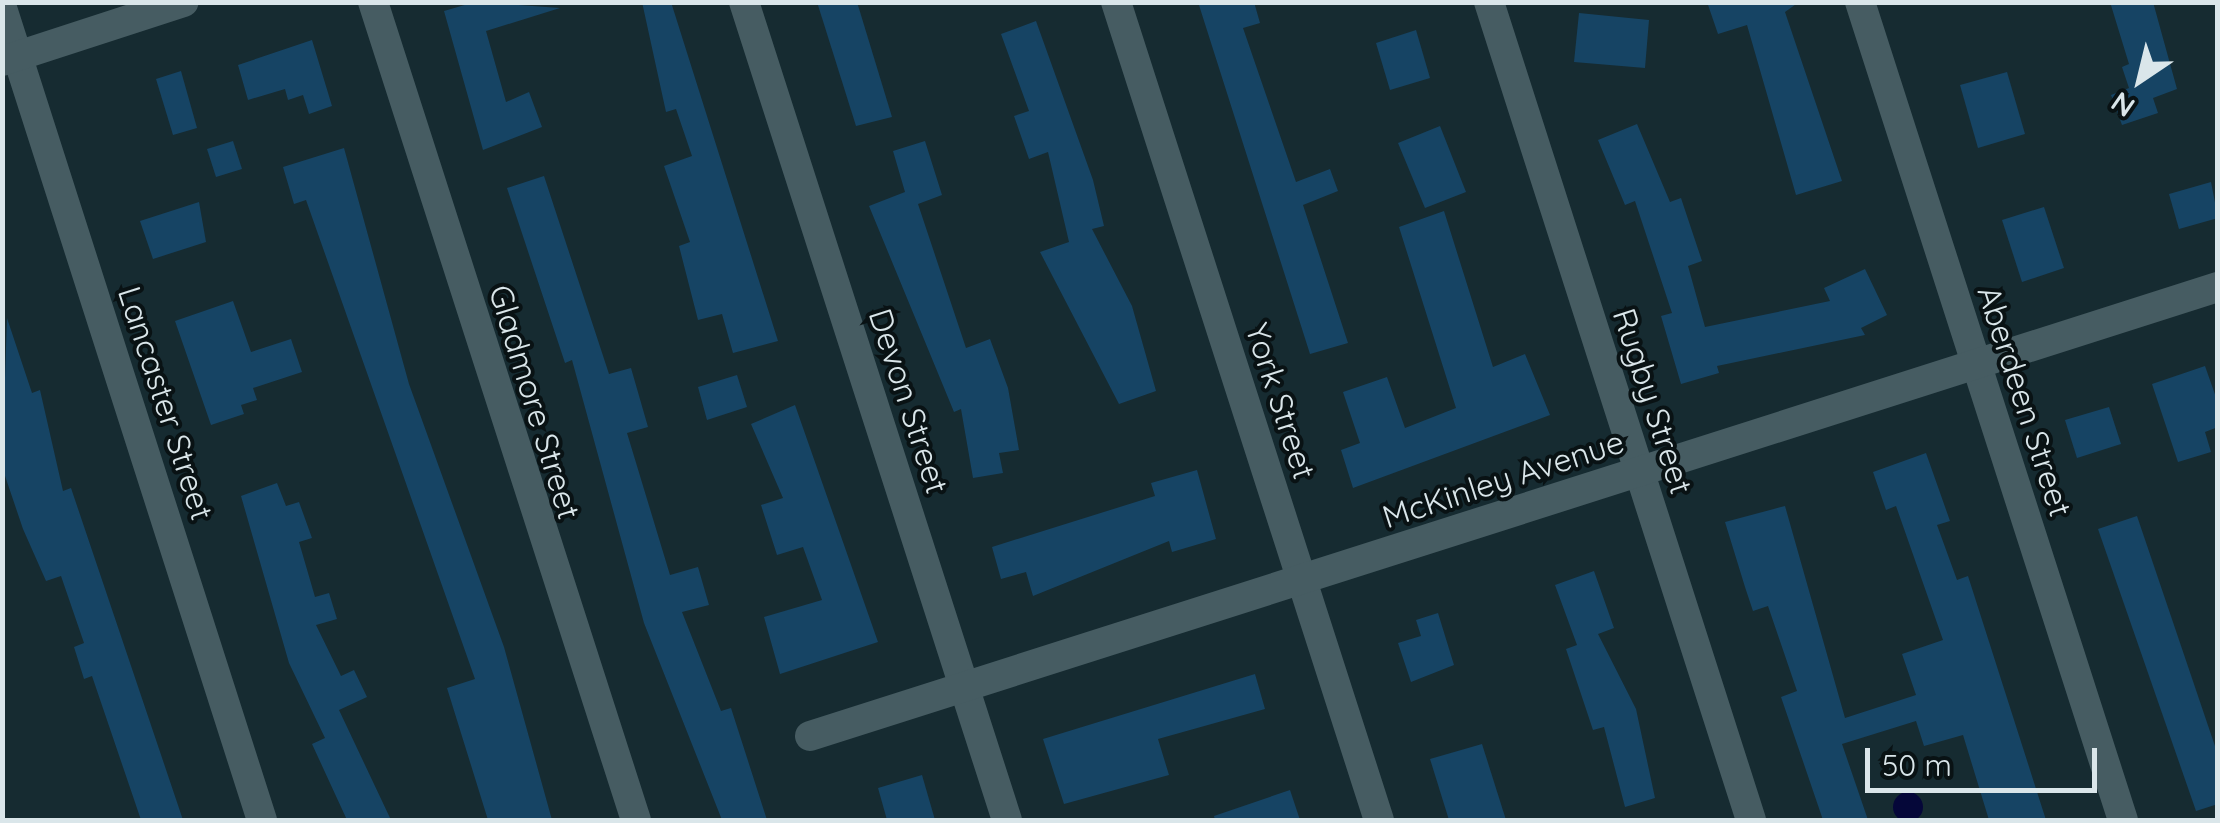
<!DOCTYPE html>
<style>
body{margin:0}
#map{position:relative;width:2220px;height:823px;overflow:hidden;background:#162b31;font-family:Quicksand,sans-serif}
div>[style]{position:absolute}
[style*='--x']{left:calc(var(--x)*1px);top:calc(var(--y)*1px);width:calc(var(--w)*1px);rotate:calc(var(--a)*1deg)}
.water>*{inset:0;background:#050739}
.round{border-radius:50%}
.building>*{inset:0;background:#164464}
.minor>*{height:30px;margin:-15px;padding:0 15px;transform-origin:15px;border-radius:15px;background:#465c62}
span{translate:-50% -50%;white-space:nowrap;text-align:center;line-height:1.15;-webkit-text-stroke:8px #091214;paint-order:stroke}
.street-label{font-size:32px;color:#dae6ea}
.frame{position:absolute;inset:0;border:5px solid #dae6ea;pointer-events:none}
.north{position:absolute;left:2090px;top:30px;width:100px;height:100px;-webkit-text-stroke:8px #091214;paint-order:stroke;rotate:215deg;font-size:28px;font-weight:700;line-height:40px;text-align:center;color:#dae6ea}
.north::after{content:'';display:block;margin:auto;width:35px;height:45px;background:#dae6ea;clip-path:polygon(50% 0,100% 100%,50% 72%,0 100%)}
.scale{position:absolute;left:1865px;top:748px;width:232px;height:45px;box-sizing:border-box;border:5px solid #dae6ea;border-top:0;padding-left:12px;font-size:30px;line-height:35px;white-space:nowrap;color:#dae6ea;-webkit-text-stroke:8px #091214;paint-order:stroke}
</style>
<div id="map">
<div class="water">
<div class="round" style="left:1893px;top:792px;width:30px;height:30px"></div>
</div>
<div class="building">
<div style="clip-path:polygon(475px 2px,560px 8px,486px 31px,506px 102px,529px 92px,542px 127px,483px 150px,444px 11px)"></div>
<div style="clip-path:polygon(642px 2px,671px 2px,778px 341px,733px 353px,722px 314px,698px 320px,679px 246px,690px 242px,664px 166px,692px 156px,676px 109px,666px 112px)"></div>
<div style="clip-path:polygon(817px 2px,857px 2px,892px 117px,856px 126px)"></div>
<div style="clip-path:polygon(1198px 2px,1254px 2px,1260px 23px,1243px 28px,1296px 182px,1330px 169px,1338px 191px,1303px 205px,1348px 343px,1310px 354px)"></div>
<div style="clip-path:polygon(1707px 2px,1799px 2px,1785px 12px,1842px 181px,1796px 195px,1747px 25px,1718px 34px)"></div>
<div style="clip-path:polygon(2110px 2px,2153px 2px,2177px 89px,2153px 98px,2158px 113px,2122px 125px,2111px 95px,2129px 88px,2122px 67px,2129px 64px)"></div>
<div style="clip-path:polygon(1579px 13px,1649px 20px,1645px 68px,1574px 62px)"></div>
<div style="clip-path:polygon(1036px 21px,1093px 180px,1104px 226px,1092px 229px,1132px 306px,1156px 391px,1119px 404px,1040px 252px,1069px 242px,1048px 152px,1029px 159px,1014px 116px,1029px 111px,1001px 34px)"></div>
<div style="clip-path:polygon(1416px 30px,1430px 78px,1390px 90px,1376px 43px)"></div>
<div style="clip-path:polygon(312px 40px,332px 106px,309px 114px,303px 95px,288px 100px,285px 89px,248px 100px,238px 65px)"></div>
<div style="clip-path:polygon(181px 71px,197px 128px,173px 135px,156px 79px)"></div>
<div style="clip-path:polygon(2007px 72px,2025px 134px,1978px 148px,1960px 85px)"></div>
<div style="clip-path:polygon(1637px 124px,1670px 202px,1681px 198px,1702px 261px,1688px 266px,1705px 327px,1830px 301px,1824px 288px,1865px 269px,1887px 315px,1861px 328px,1865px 335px,1717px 366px,1719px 373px,1681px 384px,1661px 316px,1672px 313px,1635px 201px,1625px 205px,1598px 140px)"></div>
<div style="clip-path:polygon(1440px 126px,1466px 192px,1425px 208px,1398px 143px)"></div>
<div style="clip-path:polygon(233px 141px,242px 169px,216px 177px,207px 149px)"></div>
<div style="clip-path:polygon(925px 141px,942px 195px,918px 204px,966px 348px,990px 339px,1008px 388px,1019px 450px,999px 453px,1003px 473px,973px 478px,961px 409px,954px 412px,869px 206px,905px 192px,893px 151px)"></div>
<div style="clip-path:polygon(344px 148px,409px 384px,504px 647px,552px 820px,488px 820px,447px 688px,475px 679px,306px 200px,294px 204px,283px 167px)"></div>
<div style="clip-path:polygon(544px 176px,609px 374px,631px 368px,648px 427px,627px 433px,670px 575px,698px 567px,709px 605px,682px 612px,721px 711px,731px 708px,767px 820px,722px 820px,644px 623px,572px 360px,565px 363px,507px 188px)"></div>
<div style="clip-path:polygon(2211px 182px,2218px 218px,2179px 229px,2169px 194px)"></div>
<div style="clip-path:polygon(199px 202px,206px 242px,153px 259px,140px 221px)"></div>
<div style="clip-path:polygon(2044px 207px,2064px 268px,2022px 282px,2002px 220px)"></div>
<div style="clip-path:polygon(1444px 211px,1493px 367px,1525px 354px,1550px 415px,1353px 488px,1341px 450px,1360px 443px,1343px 392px,1387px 377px,1405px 428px,1456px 408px,1399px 227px)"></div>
<div style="clip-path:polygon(233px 301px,251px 352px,291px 339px,302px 372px,253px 388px,257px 400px,241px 405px,244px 414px,211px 425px,175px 321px)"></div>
<div style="clip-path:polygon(7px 318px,32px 393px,40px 390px,63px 491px,71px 488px,183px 820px,141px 820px,92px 676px,84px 679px,74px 647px,84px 643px,61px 576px,46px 581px,23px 529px,2px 467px)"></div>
<div style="clip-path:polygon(2205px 366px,2218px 403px,2218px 427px,2205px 432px,2211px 452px,2178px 462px,2152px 384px)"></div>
<div style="clip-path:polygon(737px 375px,747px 407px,707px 420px,698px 387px)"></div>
<div style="clip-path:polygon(795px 405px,878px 642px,780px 674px,764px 617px,822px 600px,803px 547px,777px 555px,761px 505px,783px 498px,751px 424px)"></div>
<div style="clip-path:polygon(2109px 407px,2121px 444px,2077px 458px,2065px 420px)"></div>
<div style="clip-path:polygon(1926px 453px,1950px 521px,1937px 525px,1957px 580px,1968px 576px,2046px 820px,1989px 820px,1963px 735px,1924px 746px,1916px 721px,1842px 744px,1868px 820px,1823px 820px,1781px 697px,1797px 691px,1768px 606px,1753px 611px,1745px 587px,1725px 522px,1785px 506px,1845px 718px,1916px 695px,1902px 654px,1943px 640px,1896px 506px,1886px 510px,1873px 472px)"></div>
<div style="clip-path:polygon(1197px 470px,1216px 539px,1172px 552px,1169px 541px,1033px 596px,1026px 572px,1001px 579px,992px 547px,1155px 496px,1151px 483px)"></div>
<div style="clip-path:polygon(277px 483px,286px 506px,299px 502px,312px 538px,299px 542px,315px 597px,329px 593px,337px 619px,316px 625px,341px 676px,354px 670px,367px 697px,339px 710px,391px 820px,347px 820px,312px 744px,325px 738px,289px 663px,241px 496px)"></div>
<div style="clip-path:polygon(2137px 516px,2218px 755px,2218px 804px,2196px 811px,2098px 529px)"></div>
<div style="clip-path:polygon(1594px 571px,1614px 628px,1598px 634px,1636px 709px,1655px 798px,1625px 807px,1604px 727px,1593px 730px,1566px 649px,1577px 645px,1555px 585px)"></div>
<div style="clip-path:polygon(1438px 613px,1454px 665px,1411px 682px,1398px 643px,1421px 636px,1416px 620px)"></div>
<div style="clip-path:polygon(1255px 674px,1265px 709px,1158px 739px,1169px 775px,1064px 804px,1043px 739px)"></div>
<div style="clip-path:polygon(1482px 744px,1506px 820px,1449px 820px,1430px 759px)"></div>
<div style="clip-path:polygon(922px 775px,935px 820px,887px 820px,878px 788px)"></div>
<div style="clip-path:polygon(1290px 790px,1300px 820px,1215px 820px,1214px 816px)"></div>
</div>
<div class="minor">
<div style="--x:373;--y:2;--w:859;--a:72.18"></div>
<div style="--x:744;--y:2;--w:859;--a:72.18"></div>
<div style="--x:1116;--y:2;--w:859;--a:72.18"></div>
<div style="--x:1489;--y:2;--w:859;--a:72.24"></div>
<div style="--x:1860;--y:2;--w:859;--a:72.18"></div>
<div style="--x:2;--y:8;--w:853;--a:72.25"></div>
<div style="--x:2;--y:61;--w:191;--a:-18"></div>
<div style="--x:810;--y:736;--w:1478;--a:-17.69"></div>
</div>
<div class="street-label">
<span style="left:909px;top:401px;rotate:72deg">Devon Street</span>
<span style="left:1281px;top:401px;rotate:72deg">York Street</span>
<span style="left:1653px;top:401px;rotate:72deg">Rugby Street</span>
<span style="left:2025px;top:401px;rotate:72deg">Aberdeen Street</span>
<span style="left:535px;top:402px;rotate:73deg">Gladmore Street</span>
<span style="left:166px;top:403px;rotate:72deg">Lancaster Street</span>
<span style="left:1503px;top:479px;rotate:-18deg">McKinley Avenue</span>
</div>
<div class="frame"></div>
<div class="north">N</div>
<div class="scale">50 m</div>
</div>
